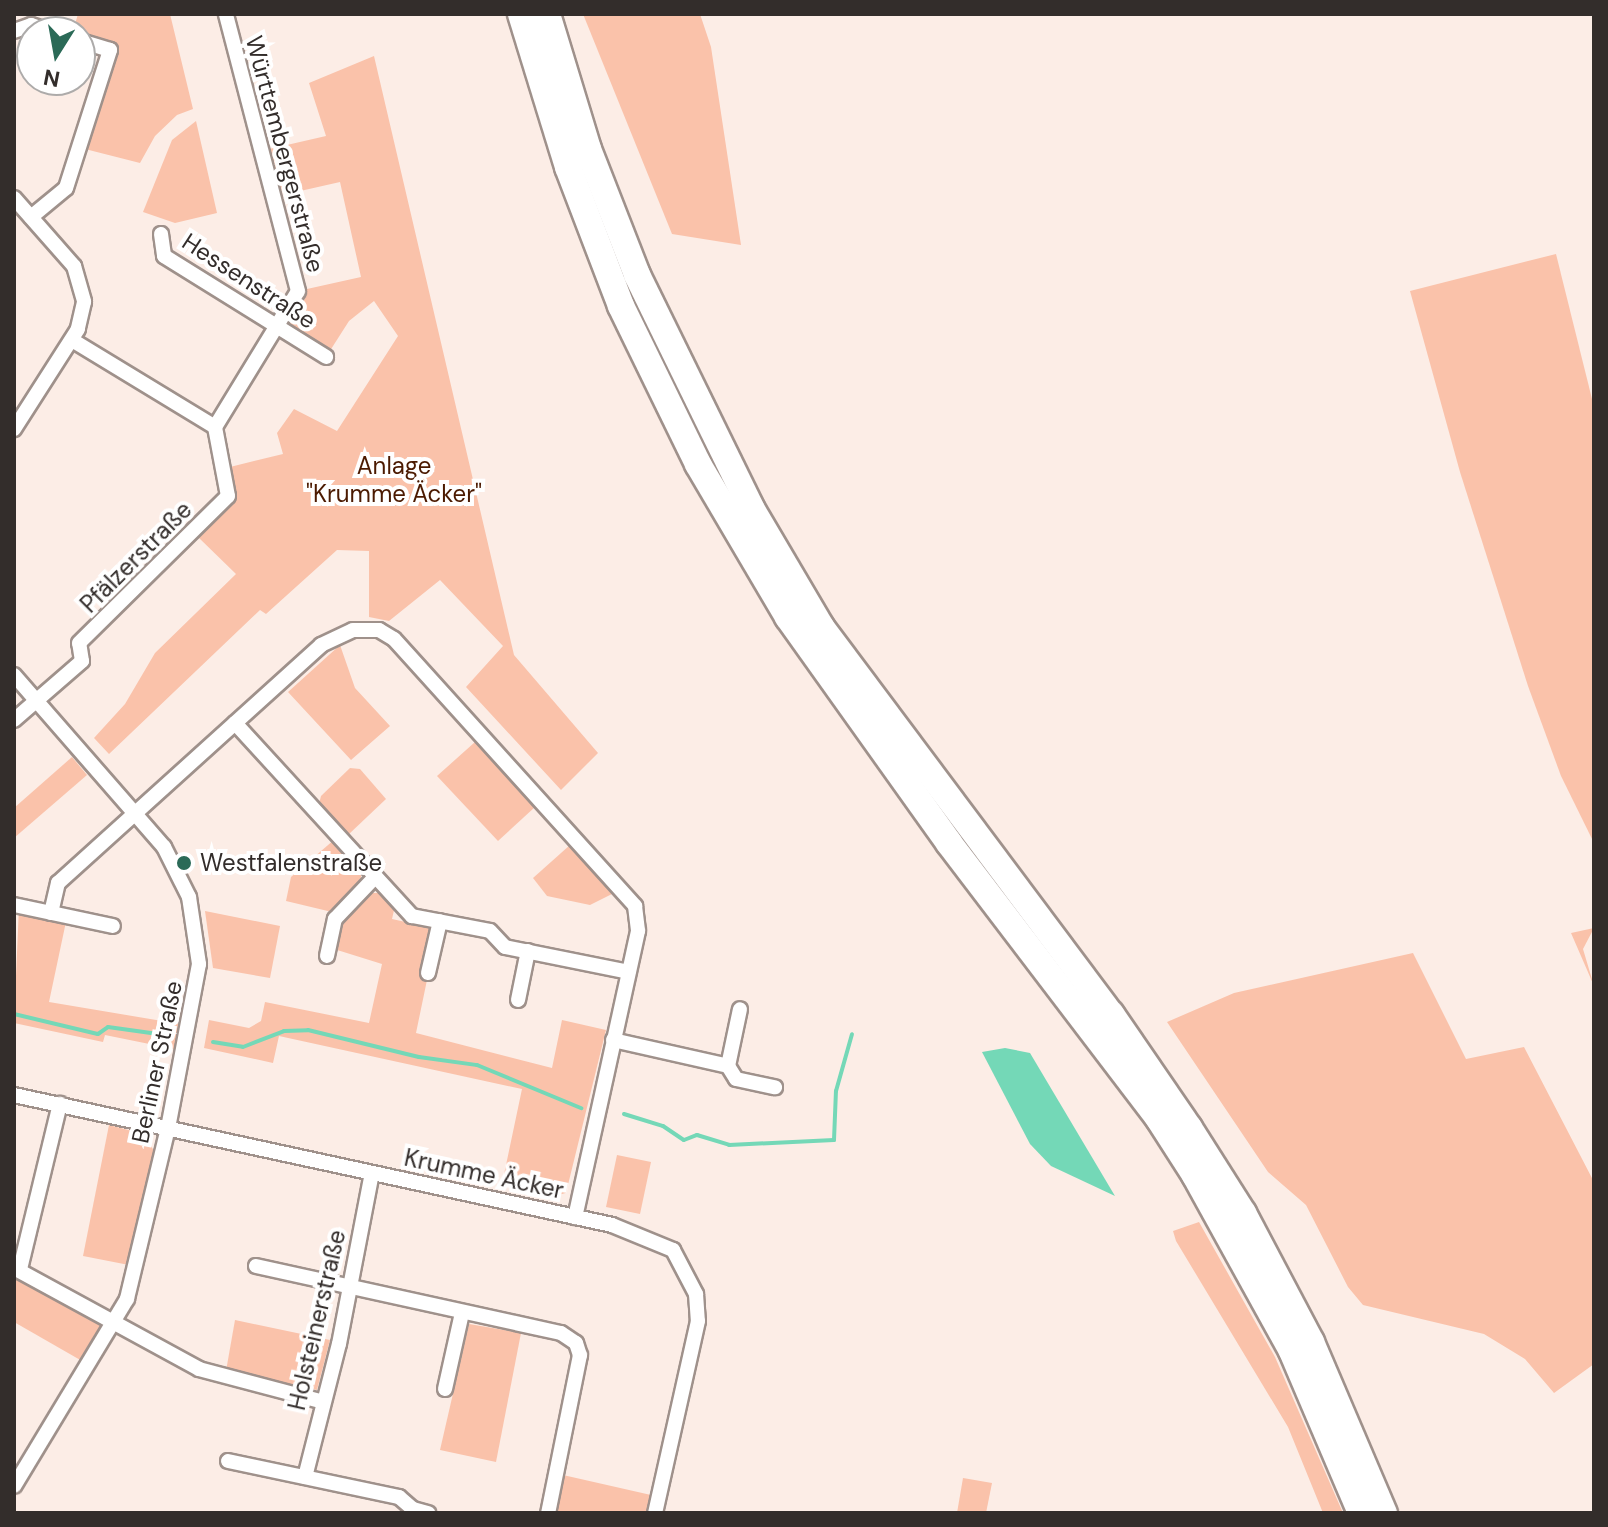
<!DOCTYPE html>
<meta charset="utf-8">
<style>
body{margin:0}
#map{position:relative;width:1608px;height:1527px;overflow:hidden;background:#fcede6;font-family:"DM Sans",sans-serif}
div>[style]{position:absolute}
[style*='--x']{left:calc(var(--x)*1px);top:calc(var(--y)*1px);width:calc(var(--w)*1px);rotate:calc(var(--a)*1deg)}
.green>*{inset:0;background:#fac2aa}
.water>*{inset:0;background:#74d8b7}
.stream>*{height:4px;margin:-2px;padding:0 2px;transform-origin:2px;border-radius:2px;background:#74d8b7}
.roads{filter:drop-shadow(2px 0 #9f918b) drop-shadow(-2px 0 #9f918b) drop-shadow(0 2px #9f918b) drop-shadow(0 -2px #9f918b)}
.minor>*{height:14px;margin:-7px;padding:0 7px;transform-origin:7px;border-radius:7px;background:#fff}
.motorway>*{height:26px;margin:-13px;padding:0 13px;transform-origin:13px;border-radius:13px;background:#fff}
.dots>*{width:22px;height:22px;translate:-50% -50%;box-sizing:border-box;border:4px solid #fff;border-radius:50%}
span{translate:-50% -50%;white-space:nowrap;text-align:center;line-height:1.15;-webkit-text-stroke:8px #fff;paint-order:stroke}
.street-label{font-size:24px;color:#332d2b}
.park-label{font-size:24px;color:#4b1a01}
.poi-label{font-size:24px;color:#332d2b}
.left{translate:0 -50%;text-align:left}
.frame{position:absolute;inset:0;border:16px solid #332d2b;pointer-events:none}
.north{position:absolute;left:16px;top:16px;width:80px;height:80px;box-sizing:border-box;background:#fff;border:2px solid #adabaa;border-radius:50%;rotate:191deg;font-size:22px;font-weight:700;line-height:32px;text-align:center;color:#332d2b}
.north::after{content:'';display:block;margin:auto;width:28px;height:36px;background:#2b6a57;clip-path:polygon(50% 0,100% 100%,50% 72%,0 100%)}
</style>
<div id="map">
<div class="green">
<div style="clip-path:polygon(78px 14px,170px 14px,193px 109px,177px 115px,155px 136px,140px 163px,85px 149px,117px 46px,73px 31px)"></div>
<div style="clip-path:polygon(583px 14px,700px 14px,711px 47px,741px 245px,672px 234px)"></div>
<div style="clip-path:polygon(374px 56px,514px 655px,598px 753px,561px 790px,466px 687px,503px 646px,440px 580px,389px 621px,369px 617px,369px 551px,337px 550px,266px 614px,260px 610px,109px 754px,94px 738px,125px 704px,155px 653px,236px 574px,198px 537px,236px 498px,230px 467px,283px 454px,277px 433px,294px 409px,337px 431px,398px 336px,374px 301px,349px 321px,326px 357px,277px 326px,298px 291px,361px 277px,340px 182px,287px 194px,274px 185px,265px 150px,326px 136px,309px 83px)"></div>
<div style="clip-path:polygon(196px 121px,217px 213px,175px 223px,143px 212px,172px 140px)"></div>
<div style="clip-path:polygon(1556px 254px,1594px 407px,1594px 843px,1561px 776px,1528px 686px,1460px 472px,1410px 291px)"></div>
<div style="clip-path:polygon(340px 645px,355px 688px,390px 726px,351px 760px,288px 692px)"></div>
<div style="clip-path:polygon(475px 742px,535px 807px,498px 841px,437px 776px)"></div>
<div style="clip-path:polygon(72px 757px,87px 775px,14px 838px,14px 808px)"></div>
<div style="clip-path:polygon(350px 768px,360px 769px,386px 799px,348px 835px,319px 804px,321px 796px)"></div>
<div style="clip-path:polygon(335px 839px,361px 868px,361px 881px,332px 912px,286px 901px,291px 877px)"></div>
<div style="clip-path:polygon(570px 845px,614px 893px,590px 905px,547px 896px,533px 878px)"></div>
<div style="clip-path:polygon(369px 893px,383px 893px,395px 906px,392px 919px,428px 927px,433px 934px,421px 968px,420px 978px,427px 980px,416px 1033px,552px 1068px,562px 1020px,606px 1030px,566px 1193px,554px 1196px,502px 1184px,522px 1089px,279px 1036px,273px 1063px,204px 1048px,209px 1020px,249px 1028px,261px 1021px,265px 1002px,369px 1023px,382px 964px,334px 949px,341px 919px)"></div>
<div style="clip-path:polygon(19px 906px,67px 917px,49px 1002px,180px 1024px,174px 1049px,105px 1035px,103px 1042px,14px 1023px)"></div>
<div style="clip-path:polygon(205px 911px,280px 926px,270px 978px,213px 968px)"></div>
<div style="clip-path:polygon(1594px 928px,1583px 949px,1594px 986px,1571px 933px)"></div>
<div style="clip-path:polygon(1413px 953px,1466px 1059px,1524px 1047px,1594px 1182px,1594px 1364px,1554px 1393px,1525px 1359px,1484px 1334px,1363px 1305px,1348px 1287px,1306px 1205px,1268px 1172px,1167px 1022px,1234px 993px)"></div>
<div style="clip-path:polygon(109px 1125px,144px 1134px,154px 1151px,129px 1265px,83px 1256px)"></div>
<div style="clip-path:polygon(617px 1155px,651px 1162px,640px 1214px,606px 1207px)"></div>
<div style="clip-path:polygon(1199px 1222px,1275px 1357px,1343px 1513px,1323px 1513px,1288px 1427px,1176px 1241px,1173px 1231px)"></div>
<div style="clip-path:polygon(14px 1276px,32px 1280px,101px 1321px,101px 1331px,82px 1361px,14px 1322px)"></div>
<div style="clip-path:polygon(235px 1320px,330px 1340px,317px 1390px,226px 1371px)"></div>
<div style="clip-path:polygon(469px 1324px,521px 1333px,496px 1462px,440px 1450px)"></div>
<div style="clip-path:polygon(563px 1475px,651px 1495px,647px 1513px,557px 1513px)"></div>
<div style="clip-path:polygon(963px 1478px,992px 1483px,986px 1513px,957px 1513px)"></div>
</div>
<div class="water">
<div style="clip-path:polygon(1005px 1048px,1030px 1053px,1115px 1196px,1051px 1166px,1030px 1144px,982px 1052px)"></div>
</div>
<div class="stream">
<div style="--x:14;--y:1014;--w:86;--a:13.4"></div>
<div style="--x:98;--y:1034;--w:12;--a:-35"></div>
<div style="--x:108;--y:1027;--w:65;--a:8"></div>
<div style="--x:213;--y:1042;--w:30;--a:9"></div>
<div style="--x:243;--y:1047;--w:44;--a:-21.3"></div>
<div style="--x:284;--y:1031;--w:24;--a:-2"></div>
<div style="--x:308;--y:1030;--w:114;--a:13.7"></div>
<div style="--x:419;--y:1057;--w:59;--a:7.9"></div>
<div style="--x:477;--y:1065;--w:113;--a:22.5"></div>
<div style="--x:624;--y:1114;--w:41;--a:17.1"></div>
<div style="--x:663;--y:1126;--w:25;--a:34"></div>
<div style="--x:684;--y:1140;--w:14;--a:-21"></div>
<div style="--x:697;--y:1135;--w:34;--a:17"></div>
<div style="--x:729;--y:1145;--w:105;--a:-2.7"></div>
<div style="--x:834;--y:1140;--w:49;--a:-87.7"></div>
<div style="--x:836;--y:1091;--w:59;--a:-74.3"></div>
</div>
<div class="roads">
<div class="minor">
<div style="--x:14;--y:31;--w:18;--a:-19"></div>
<div style="--x:31;--y:25;--w:22;--a:18"></div>
<div style="--x:14;--y:198;--w:91;--a:48.6"></div>
<div style="--x:74;--y:266;--w:37;--a:74"></div>
<div style="--x:84;--y:302;--w:28;--a:103"></div>
<div style="--x:78;--y:329;--w:119;--a:122.6"></div>
<div style="--x:31;--y:217;--w:45;--a:-39.6"></div>
<div style="--x:66;--y:188;--w:145;--a:-72.3"></div>
<div style="--x:110;--y:50;--w:31;--a:-163"></div>
<div style="--x:161;--y:234;--w:22;--a:82"></div>
<div style="--x:164;--y:256;--w:191;--a:31.9"></div>
<div style="--x:72;--y:340;--w:167;--a:31.3"></div>
<div style="--x:215;--y:427;--w:159;--a:-58.6"></div>
<div style="--x:298;--y:291;--w:286;--a:-104.6"></div>
<div style="--x:14;--y:675;--w:228;--a:48.9"></div>
<div style="--x:164;--y:847;--w:56;--a:63.4"></div>
<div style="--x:189;--y:897;--w:68;--a:81.5"></div>
<div style="--x:199;--y:964;--w:167;--a:100.7"></div>
<div style="--x:168;--y:1128;--w:176;--a:103.5"></div>
<div style="--x:127;--y:1299;--w:218;--a:121.1"></div>
<div style="--x:14;--y:720;--w:90;--a:-40.9"></div>
<div style="--x:82;--y:661;--w:18;--a:-99"></div>
<div style="--x:79;--y:643;--w:209;--a:-44.6"></div>
<div style="--x:228;--y:496;--w:70;--a:-100.7"></div>
<div style="--x:235;--y:723;--w:262;--a:47.5"></div>
<div style="--x:412;--y:916;--w:79;--a:10.9"></div>
<div style="--x:490;--y:931;--w:22;--a:47"></div>
<div style="--x:505;--y:947;--w:126;--a:11.4"></div>
<div style="--x:14;--y:905;--w:101;--a:12"></div>
<div style="--x:51;--y:913;--w:31;--a:-77"></div>
<div style="--x:58;--y:883;--w:355;--a:-42.1"></div>
<div style="--x:321;--y:645;--w:35;--a:-25"></div>
<div style="--x:353;--y:630;--w:26;--a:0"></div>
<div style="--x:379;--y:630;--w:17;--a:31"></div>
<div style="--x:394;--y:639;--w:360;--a:47.9"></div>
<div style="--x:635;--y:906;--w:25;--a:83"></div>
<div style="--x:638;--y:931;--w:293;--a:102.4"></div>
<div style="--x:327;--y:956;--w:38;--a:-78"></div>
<div style="--x:335;--y:919;--w:58;--a:-46.4"></div>
<div style="--x:428;--y:973;--w:53;--a:-77"></div>
<div style="--x:518;--y:1000;--w:50;--a:-78.5"></div>
<div style="--x:613;--y:1040;--w:118;--a:12.7"></div>
<div style="--x:728;--y:1066;--w:58;--a:-78.1"></div>
<div style="--x:728;--y:1066;--w:15;--a:58"></div>
<div style="--x:736;--y:1079;--w:40;--a:12"></div>
<div style="--x:14;--y:1095;--w:612;--a:12.26"></div>
<div style="--x:612;--y:1225;--w:66;--a:22.3"></div>
<div style="--x:673;--y:1250;--w:50;--a:62.4"></div>
<div style="--x:696;--y:1294;--w:27;--a:86"></div>
<div style="--x:698;--y:1321;--w:197;--a:102.6"></div>
<div style="--x:256;--y:1266;--w:312;--a:12.4"></div>
<div style="--x:561;--y:1333;--w:18;--a:34"></div>
<div style="--x:576;--y:1343;--w:13;--a:72"></div>
<div style="--x:580;--y:1355;--w:161;--a:101.4"></div>
<div style="--x:14;--y:1268;--w:211;--a:28.6"></div>
<div style="--x:199;--y:1369;--w:125;--a:14.8"></div>
<div style="--x:20;--y:1269;--w:170;--a:-76.4"></div>
<div style="--x:445;--y:1389;--w:78;--a:-77.4"></div>
<div style="--x:228;--y:1461;--w:175;--a:11.9"></div>
<div style="--x:399;--y:1497;--w:18;--a:41"></div>
<div style="--x:413;--y:1509;--w:16;--a:15"></div>
<div style="--x:305;--y:1477;--w:137;--a:-75.7"></div>
<div style="--x:339;--y:1344;--w:174;--a:-79.1"></div>
</div>
<div class="motorway">
<div style="--x:521;--y:14;--w:160;--a:72.9"></div>
<div style="--x:568;--y:167;--w:149;--a:69.1"></div>
<div style="--x:621;--y:306;--w:176;--a:64"></div>
<div style="--x:698;--y:464;--w:178;--a:59.5"></div>
<div style="--x:788;--y:617;--w:277;--a:54.5"></div>
<div style="--x:949;--y:843;--w:347;--a:52.7"></div>
<div style="--x:1159;--y:1119;--w:67;--a:57.3"></div>
<div style="--x:1195;--y:1175;--w:201;--a:61.1"></div>
<div style="--x:1292;--y:1351;--w:176;--a:66.9"></div>
<div style="--x:547;--y:14;--w:141;--a:73.1"></div>
<div style="--x:588;--y:149;--w:135;--a:68.7"></div>
<div style="--x:637;--y:275;--w:259;--a:63.9"></div>
<div style="--x:751;--y:508;--w:138;--a:59.5"></div>
<div style="--x:821;--y:627;--w:484;--a:53.2"></div>
<div style="--x:1111;--y:1014;--w:138;--a:55.6"></div>
<div style="--x:1189;--y:1128;--w:101;--a:57.6"></div>
<div style="--x:1243;--y:1213;--w:146;--a:62.2"></div>
<div style="--x:1311;--y:1342;--w:186;--a:66.9"></div>
</div>
</div>
<div class="dots">
<div style="left:184px;top:863px;background:#2b6a57"></div>
</div>
<div class="street-label">
<span style="left:285px;top:154px;rotate:75deg">Württembergerstraße</span>
<span style="left:249px;top:281px;rotate:33deg">Hessenstraße</span>
<span style="left:136px;top:557px;rotate:-45deg">Pfälzerstraße</span>
<span style="left:157px;top:1062px;rotate:-78deg">Berliner Straße</span>
<span style="left:484px;top:1174px;rotate:12deg">Krumme Äcker</span>
<span style="left:317px;top:1320px;rotate:-77deg">Holsteinerstraße</span>
</div>
<div class="park-label">
<span style="left:394px;top:480px">Anlage<br>"Krumme Äcker"</span>
</div>
<div class="poi-label">
<span class="left" style="left:200px;top:863px">Westfalenstraße</span>
</div>
<div class="frame"></div>
<div class="north">N</div>
</div>
